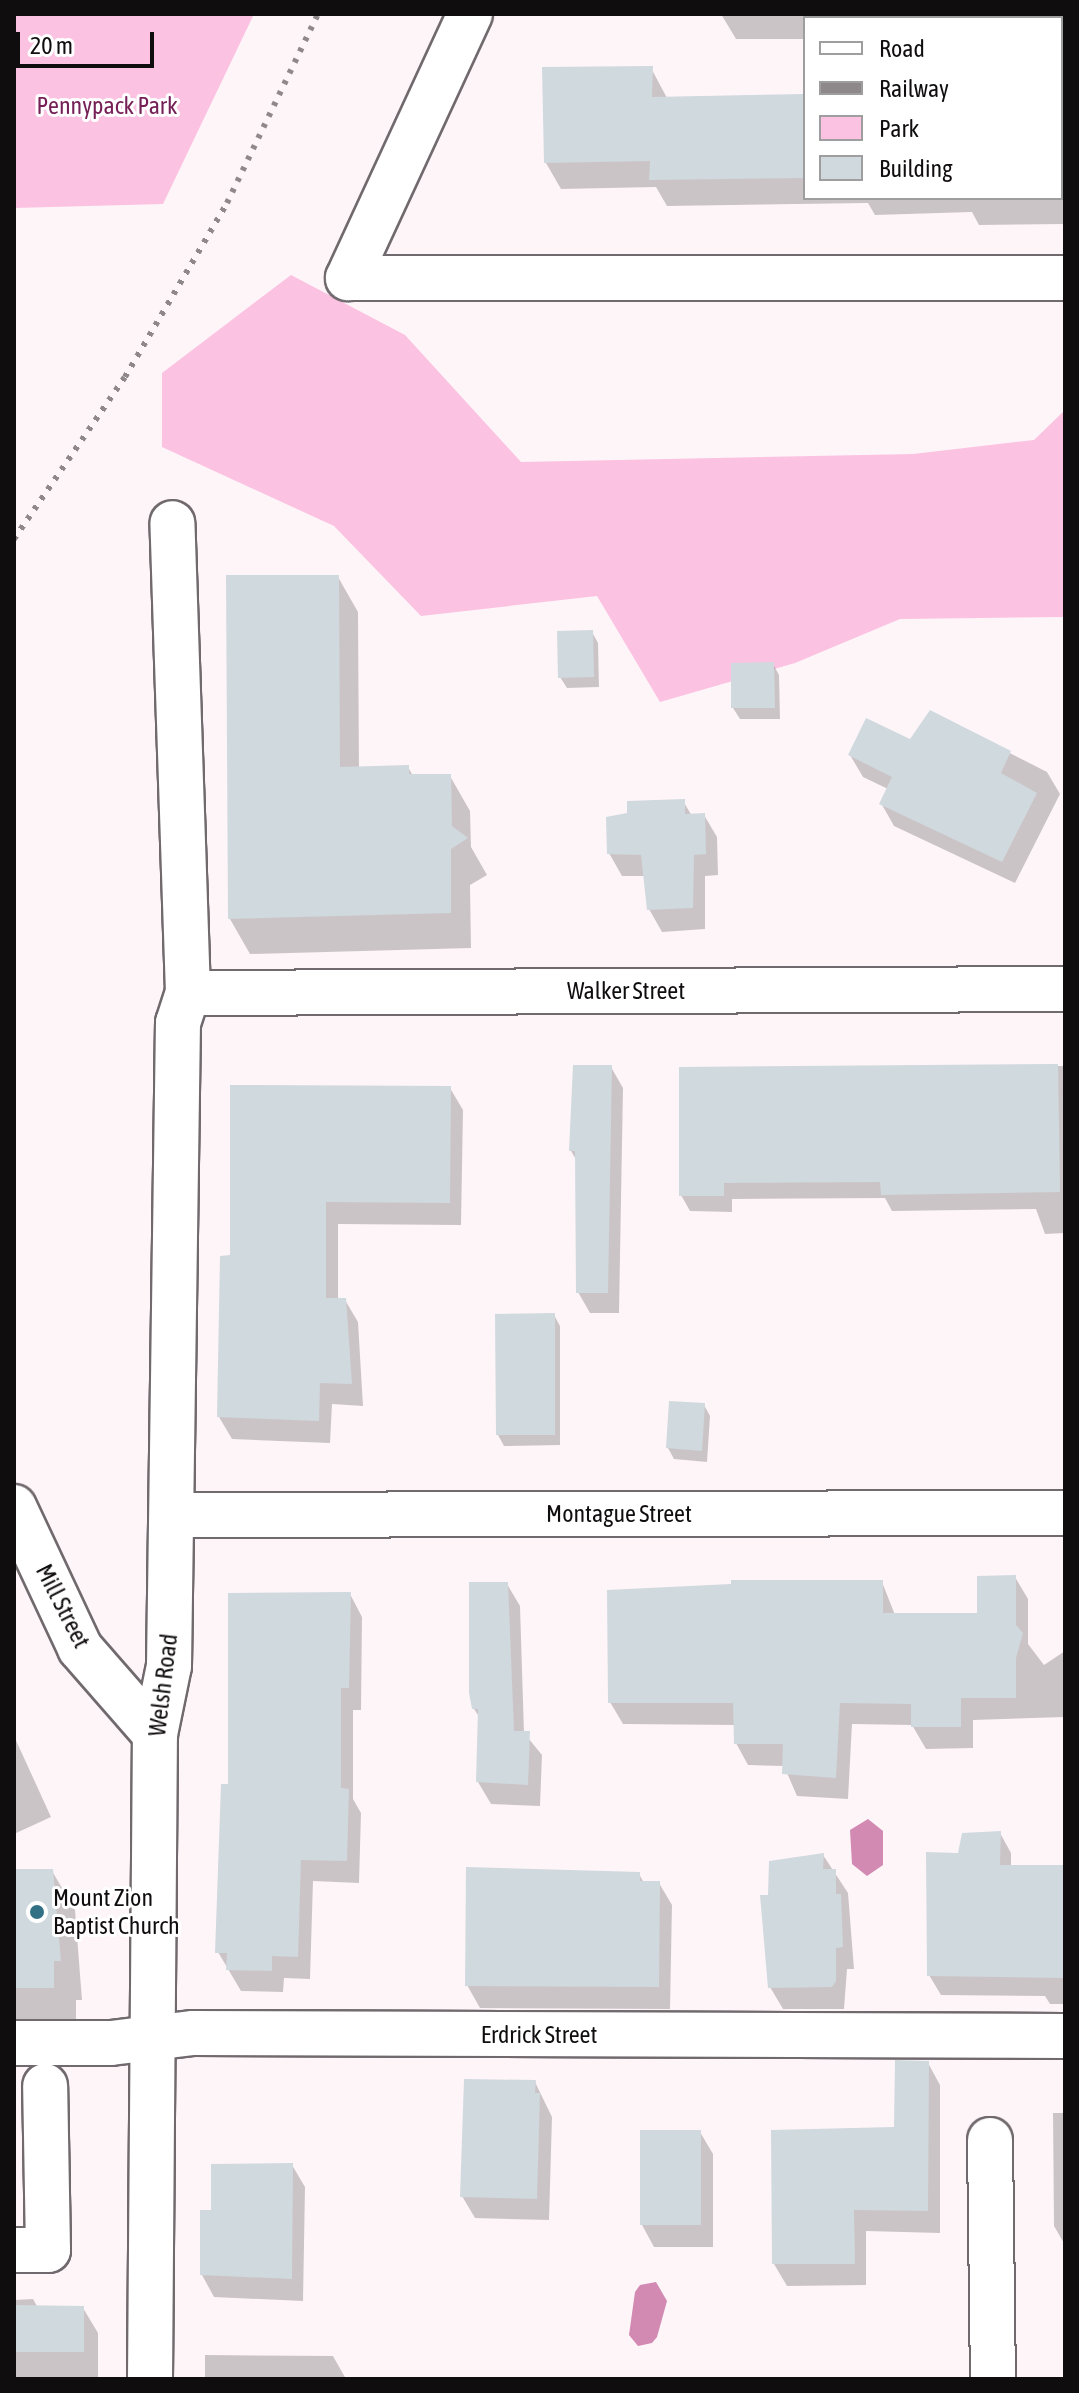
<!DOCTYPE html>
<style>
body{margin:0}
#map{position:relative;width:1079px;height:2393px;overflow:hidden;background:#fef5f9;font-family:"Asap Condensed",sans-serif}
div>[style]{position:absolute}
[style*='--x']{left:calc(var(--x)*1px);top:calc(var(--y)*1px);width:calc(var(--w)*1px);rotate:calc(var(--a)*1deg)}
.green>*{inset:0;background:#fcc2e1}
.water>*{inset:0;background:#d289b2}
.shadow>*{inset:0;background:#0003}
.building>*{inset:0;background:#d0d9dd}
.roads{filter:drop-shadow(2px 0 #70696d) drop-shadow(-2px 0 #70696d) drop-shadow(0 2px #70696d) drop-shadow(0 -2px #70696d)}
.minor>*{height:44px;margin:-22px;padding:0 22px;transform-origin:22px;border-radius:22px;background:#fff}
.rail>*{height:6px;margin-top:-3px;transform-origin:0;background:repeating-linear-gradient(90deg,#8e888b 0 4px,transparent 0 12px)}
.dots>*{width:22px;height:22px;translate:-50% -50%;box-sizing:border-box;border:4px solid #fff;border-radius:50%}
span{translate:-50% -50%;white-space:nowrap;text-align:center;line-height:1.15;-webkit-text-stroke:6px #fff;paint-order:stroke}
.park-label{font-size:24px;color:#752056}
.street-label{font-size:24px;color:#100d0e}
.poi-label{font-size:24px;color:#100d0e}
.left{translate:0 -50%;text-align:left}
.frame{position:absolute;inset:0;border:16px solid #100d0e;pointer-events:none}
.legend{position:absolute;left:803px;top:16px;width:260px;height:184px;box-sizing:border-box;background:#fff;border:2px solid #9f9e9f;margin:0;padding:10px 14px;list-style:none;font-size:24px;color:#100d0e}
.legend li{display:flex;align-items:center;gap:16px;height:40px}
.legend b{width:40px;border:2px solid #9f9e9f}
.scale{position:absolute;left:16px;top:32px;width:138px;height:36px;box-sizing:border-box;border:4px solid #100d0e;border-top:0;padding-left:10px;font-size:24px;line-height:28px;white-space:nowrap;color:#100d0e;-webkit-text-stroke:6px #fff;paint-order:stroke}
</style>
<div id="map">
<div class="green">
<div style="clip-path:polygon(14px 14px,254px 14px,163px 204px,14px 208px)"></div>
<div style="clip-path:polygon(291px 275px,405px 335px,521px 462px,913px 454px,1034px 440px,1065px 410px,1065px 617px,900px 619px,795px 663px,660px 702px,597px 596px,421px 616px,334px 526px,162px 447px,162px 373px)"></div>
</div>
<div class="water">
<div style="clip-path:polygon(868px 1819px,883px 1831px,883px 1865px,867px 1876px,852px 1864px,850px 1830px)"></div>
<div style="clip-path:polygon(656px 2282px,667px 2301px,657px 2337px,652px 2343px,638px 2346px,629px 2335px,635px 2292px,640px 2285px)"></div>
</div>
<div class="shadow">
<div style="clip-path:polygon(721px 14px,1065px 14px,1065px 224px,979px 225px,972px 212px,875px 215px,868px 203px,667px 206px,656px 187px,561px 189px,546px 163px,651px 68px,667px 98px,805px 96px,805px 198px,1061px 198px,1061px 18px,805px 18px,805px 39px,736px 39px)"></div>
<div style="clip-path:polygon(338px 577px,358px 612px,359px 769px,408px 767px,413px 776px,450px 776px,470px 811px,471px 847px,487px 875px,470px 885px,471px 948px,250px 954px,230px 919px)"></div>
<div style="clip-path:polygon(592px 632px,598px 643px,599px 687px,567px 688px,560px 677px)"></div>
<div style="clip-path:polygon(773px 664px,779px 675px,780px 719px,740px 719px,733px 708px)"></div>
<div style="clip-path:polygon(931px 713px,1047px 772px,1060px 794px,1015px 883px,894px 826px,881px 803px,888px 789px,863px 777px,850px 755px,911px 742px)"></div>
<div style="clip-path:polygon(683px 801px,692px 816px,704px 815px,717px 837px,718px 875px,705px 876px,705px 929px,662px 932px,649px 909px,646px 876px,622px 876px,609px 853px)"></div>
<div style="clip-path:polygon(1065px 1066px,1065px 1233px,1045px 1234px,1036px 1209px,892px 1211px,885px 1198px,732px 1199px,732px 1212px,690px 1211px,681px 1195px,681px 1069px)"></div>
<div style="clip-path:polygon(574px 1067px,611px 1067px,623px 1088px,619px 1313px,590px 1313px,578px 1292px,577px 1161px,571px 1151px)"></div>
<div style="clip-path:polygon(450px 1088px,463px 1110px,461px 1225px,338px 1224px,338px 1300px,345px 1300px,358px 1322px,363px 1406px,332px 1404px,330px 1443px,232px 1439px,219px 1417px,232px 1257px)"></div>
<div style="clip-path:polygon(554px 1315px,560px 1326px,560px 1445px,504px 1446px,498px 1435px)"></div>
<div style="clip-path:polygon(704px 1405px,710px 1416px,707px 1462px,674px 1459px,668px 1448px)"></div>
<div style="clip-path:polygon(1015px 1577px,1028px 1599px,1028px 1644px,1044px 1665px,1065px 1651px,1065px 1717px,973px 1720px,973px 1748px,926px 1749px,912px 1725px,852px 1724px,848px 1799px,797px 1796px,784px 1766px,748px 1765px,736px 1743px,735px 1725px,623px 1724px,610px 1702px,882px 1582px,895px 1615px,979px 1615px)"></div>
<div style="clip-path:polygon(507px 1584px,520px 1606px,524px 1733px,542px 1755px,540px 1806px,491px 1804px,478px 1782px,480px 1718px,474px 1709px)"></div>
<div style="clip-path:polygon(350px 1594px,362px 1617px,361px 1710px,353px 1710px,353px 1799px,361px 1813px,359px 1883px,313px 1881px,310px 1979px,284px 1978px,283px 1992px,241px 1991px,218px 1952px,230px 1786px)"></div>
<div style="clip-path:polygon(14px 1736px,51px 1817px,14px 1834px)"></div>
<div style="clip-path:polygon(1000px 1833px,1011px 1853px,1011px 1866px,1065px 1867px,1065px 2004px,1050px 2004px,1045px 1996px,941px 1995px,929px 1975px,960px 1855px)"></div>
<div style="clip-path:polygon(823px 1855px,848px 1893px,854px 1969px,847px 1969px,844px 2009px,783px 2009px,770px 1987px,770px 1897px)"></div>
<div style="clip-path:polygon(14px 1871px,52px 1871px,75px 1910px,82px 2000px,76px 2000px,76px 2027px,14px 2027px)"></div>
<div style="clip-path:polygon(639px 1874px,644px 1883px,659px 1883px,672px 1905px,670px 2009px,480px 2008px,467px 1985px)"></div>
<div style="clip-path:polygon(928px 2063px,940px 2085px,940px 2233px,866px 2231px,866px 2285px,787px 2286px,774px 2264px,896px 2129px)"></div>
<div style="clip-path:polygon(535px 2082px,552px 2117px,549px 2220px,475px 2218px,462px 2196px)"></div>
<div style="clip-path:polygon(1053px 2113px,1065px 2113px,1065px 2245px,1054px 2226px)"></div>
<div style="clip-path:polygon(700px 2132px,713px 2154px,713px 2247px,654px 2247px,642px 2225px)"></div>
<div style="clip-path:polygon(292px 2165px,305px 2187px,303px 2301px,214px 2297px,202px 2275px,213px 2212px)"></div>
<div style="clip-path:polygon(33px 2299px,38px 2308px,83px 2308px,98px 2333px,98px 2379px,14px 2379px,14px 2300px)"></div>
<div style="clip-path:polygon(205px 2355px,333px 2356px,346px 2379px,205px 2379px)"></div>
</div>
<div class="building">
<div style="clip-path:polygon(653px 66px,652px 97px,805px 94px,805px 178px,649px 180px,650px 161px,544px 163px,542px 67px)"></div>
<div style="clip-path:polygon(226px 575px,339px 575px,340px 767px,409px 765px,409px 774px,451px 774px,452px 826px,468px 838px,451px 849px,451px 913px,228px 919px)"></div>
<div style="clip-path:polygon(593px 630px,594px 677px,558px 678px,557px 631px)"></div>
<div style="clip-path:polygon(774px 662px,775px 708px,731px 708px,731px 663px)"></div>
<div style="clip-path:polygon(930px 710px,1011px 751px,1001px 773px,1037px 793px,1002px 862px,879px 804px,892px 777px,848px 755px,866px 718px,910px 739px)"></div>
<div style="clip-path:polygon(685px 799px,685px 814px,705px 813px,706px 854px,694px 855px,693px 908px,647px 910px,641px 855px,607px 854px,606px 817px,627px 813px,627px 801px)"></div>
<div style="clip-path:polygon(1058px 1064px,1060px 1192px,881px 1195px,880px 1182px,724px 1183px,724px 1196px,679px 1196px,679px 1067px)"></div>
<div style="clip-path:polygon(573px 1065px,612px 1065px,608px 1293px,576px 1293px,575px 1151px,569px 1151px)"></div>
<div style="clip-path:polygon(230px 1085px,451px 1086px,450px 1203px,326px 1202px,326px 1298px,346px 1298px,352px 1384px,320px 1383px,319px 1421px,217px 1417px,220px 1256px,230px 1255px)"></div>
<div style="clip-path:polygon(555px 1313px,555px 1435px,496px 1435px,495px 1314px)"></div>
<div style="clip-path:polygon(669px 1401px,705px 1403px,702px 1451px,666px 1448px)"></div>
<div style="clip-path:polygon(1016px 1575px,1016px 1625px,1023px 1633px,1016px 1658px,1016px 1698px,961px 1698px,961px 1727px,911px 1727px,911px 1704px,840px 1703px,836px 1778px,782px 1774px,783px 1744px,734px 1744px,733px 1703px,608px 1703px,607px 1590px,731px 1584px,731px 1580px,883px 1580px,883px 1613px,977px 1613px,977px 1576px)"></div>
<div style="clip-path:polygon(469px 1582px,508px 1582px,514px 1731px,530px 1731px,528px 1785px,476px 1782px,478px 1709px,472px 1709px,469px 1693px)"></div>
<div style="clip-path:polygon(351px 1592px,349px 1688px,341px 1688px,341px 1788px,349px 1789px,347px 1861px,301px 1860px,298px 1957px,272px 1956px,272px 1971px,226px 1970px,227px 1953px,215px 1953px,221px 1784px,228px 1784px,228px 1593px)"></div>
<div style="clip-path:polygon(1001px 1831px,1000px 1865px,1065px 1865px,1065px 1978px,927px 1976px,926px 1852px,958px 1853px,962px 1833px)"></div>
<div style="clip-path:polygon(824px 1853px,823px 1869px,836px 1869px,836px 1894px,841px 1894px,843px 1947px,836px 1948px,836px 1981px,832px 1987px,768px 1988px,760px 1895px,768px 1895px,769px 1861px)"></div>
<div style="clip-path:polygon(466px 1867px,640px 1872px,640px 1881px,660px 1881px,659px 1987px,465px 1986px)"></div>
<div style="clip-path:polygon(14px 1869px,53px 1869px,61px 1961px,54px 1961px,54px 1988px,14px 1988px)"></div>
<div style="clip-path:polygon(895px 2060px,929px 2061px,928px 2211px,854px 2210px,855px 2264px,772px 2264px,771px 2130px,894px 2127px)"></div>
<div style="clip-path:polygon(464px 2079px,536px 2080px,535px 2093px,540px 2093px,537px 2199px,460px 2197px)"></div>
<div style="clip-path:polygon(640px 2130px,701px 2130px,701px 2225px,640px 2225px)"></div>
<div style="clip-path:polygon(293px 2163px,292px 2279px,200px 2275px,200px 2210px,211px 2210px,211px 2164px)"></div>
<div style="clip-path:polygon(14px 2305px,84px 2306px,84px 2352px,14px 2352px)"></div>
</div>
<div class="roads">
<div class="minor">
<div style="--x:470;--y:14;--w:291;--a:114.8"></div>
<div style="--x:348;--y:278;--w:717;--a:0"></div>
<div style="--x:188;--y:993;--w:877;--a:-0.26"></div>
<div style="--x:14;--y:1507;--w:156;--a:64.9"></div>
<div style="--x:80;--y:1648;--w:114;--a:48.9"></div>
<div style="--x:172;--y:1515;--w:893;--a:-0.13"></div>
<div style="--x:14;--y:2043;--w:97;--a:0"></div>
<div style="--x:111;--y:2043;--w:83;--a:-7"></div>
<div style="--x:193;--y:2033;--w:872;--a:0.2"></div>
<div style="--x:990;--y:2140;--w:239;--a:89.3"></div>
<div style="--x:14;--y:2250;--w:34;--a:0"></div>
<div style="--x:48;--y:2250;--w:164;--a:-91"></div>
<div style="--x:150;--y:2379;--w:645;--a:-89.56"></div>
<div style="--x:155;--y:1734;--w:69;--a:-78.4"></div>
<div style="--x:169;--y:1666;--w:643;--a:-89.2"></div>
<div style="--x:178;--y:1023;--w:32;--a:-72"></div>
<div style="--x:188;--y:993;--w:470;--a:-91.9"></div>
</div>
</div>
<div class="rail">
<div style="--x:14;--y:539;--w:196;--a:-55.6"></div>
<div style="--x:125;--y:377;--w:202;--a:-59.6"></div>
<div style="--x:227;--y:203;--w:210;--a:-64.3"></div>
</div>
<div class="dots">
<div style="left:37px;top:1912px;background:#327086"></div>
</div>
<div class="park-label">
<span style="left:107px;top:106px">Pennypack Park</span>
</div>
<div class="street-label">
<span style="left:626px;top:991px">Walker Street</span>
<span style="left:619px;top:1514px">Montague Street</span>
<span style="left:63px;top:1606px;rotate:63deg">Mill Street</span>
<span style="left:163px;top:1685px;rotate:-83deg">Welsh Road</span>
<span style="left:539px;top:2035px">Erdrick Street</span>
</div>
<div class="poi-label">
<span class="left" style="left:53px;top:1912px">Mount Zion<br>Baptist Church</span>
</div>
<div class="frame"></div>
<ul class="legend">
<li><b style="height:10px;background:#fff"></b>Road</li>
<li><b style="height:10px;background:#8e888b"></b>Railway</li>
<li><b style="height:22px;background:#fcc2e1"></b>Park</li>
<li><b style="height:22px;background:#d0d9dd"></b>Building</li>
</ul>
<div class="scale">20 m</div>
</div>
